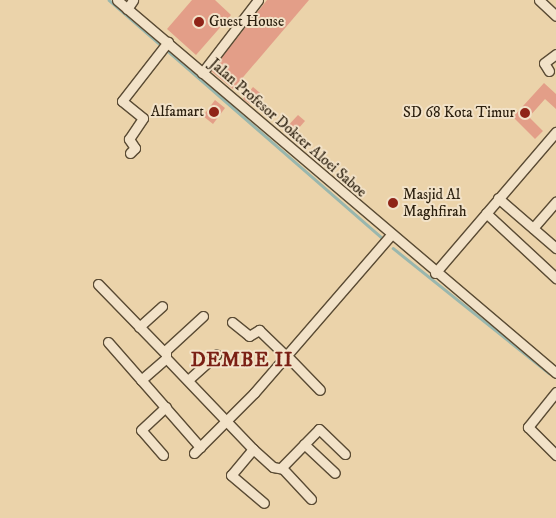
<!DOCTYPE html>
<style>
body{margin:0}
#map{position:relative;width:556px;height:518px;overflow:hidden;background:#ebd3aa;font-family:"IM FELL DW Pica",serif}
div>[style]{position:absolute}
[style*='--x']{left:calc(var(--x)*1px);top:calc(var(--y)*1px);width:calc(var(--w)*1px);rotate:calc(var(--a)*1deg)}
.stream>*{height:2.5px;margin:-1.25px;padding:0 1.25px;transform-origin:1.25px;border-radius:1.25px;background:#99b7ae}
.building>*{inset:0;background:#e39e88}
.roads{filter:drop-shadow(1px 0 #5a4b34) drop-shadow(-1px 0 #5a4b34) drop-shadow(0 1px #5a4b34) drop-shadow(0 -1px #5a4b34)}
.minor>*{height:9px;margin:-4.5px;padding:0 4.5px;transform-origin:4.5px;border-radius:4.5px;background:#f2e2c8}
.dots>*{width:14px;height:14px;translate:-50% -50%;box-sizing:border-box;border:2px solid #f2e2c8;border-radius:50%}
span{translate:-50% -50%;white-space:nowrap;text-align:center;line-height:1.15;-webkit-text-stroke:4px #f2e2c8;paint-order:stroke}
.poi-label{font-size:15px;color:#2a1e0d}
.left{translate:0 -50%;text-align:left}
.right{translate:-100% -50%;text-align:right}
.street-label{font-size:15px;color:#2a1e0d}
.district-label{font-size:20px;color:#7a1f14;font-weight:700;letter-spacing:1px}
</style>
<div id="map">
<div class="stream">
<div style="--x:109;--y:0;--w:70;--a:41"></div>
<div style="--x:169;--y:52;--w:284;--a:41.1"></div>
<div style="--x:393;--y:248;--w:200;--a:38.7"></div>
</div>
<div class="building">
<div style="clip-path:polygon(192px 0,215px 0,231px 15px,196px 55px,167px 29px)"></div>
<div style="clip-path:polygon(267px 0,309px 0,233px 89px,211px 71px)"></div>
<div style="clip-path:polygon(544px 83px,556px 94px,556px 109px,545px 99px,529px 117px,543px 131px,535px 139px,513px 117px)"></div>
<div style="clip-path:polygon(253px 87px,260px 93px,250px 104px,243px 99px)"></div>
<div style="clip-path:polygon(215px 100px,225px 108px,213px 124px,203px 116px)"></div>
<div style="clip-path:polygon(298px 115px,305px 121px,291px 137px,284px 130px)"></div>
</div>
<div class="roads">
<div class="minor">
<div style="--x:117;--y:0;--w:576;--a:40.35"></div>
<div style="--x:539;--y:0;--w:23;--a:43"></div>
<div style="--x:127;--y:9;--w:11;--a:-56"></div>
<div style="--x:549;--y:71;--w:9;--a:-122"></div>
<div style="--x:544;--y:63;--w:15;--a:-37"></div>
<div style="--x:202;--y:73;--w:92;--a:-52.5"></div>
<div style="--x:130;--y:153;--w:7;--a:-45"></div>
<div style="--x:135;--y:148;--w:11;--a:-124"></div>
<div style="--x:129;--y:139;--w:25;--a:-56"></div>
<div style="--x:143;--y:118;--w:27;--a:-141"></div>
<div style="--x:122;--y:101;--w:75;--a:-52.1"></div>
<div style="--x:498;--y:198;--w:77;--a:40.8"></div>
<div style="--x:486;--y:213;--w:96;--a:42.9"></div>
<div style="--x:533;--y:228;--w:35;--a:-49"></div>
<div style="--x:435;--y:273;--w:186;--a:-49.4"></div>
<div style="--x:98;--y:284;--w:95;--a:45.9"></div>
<div style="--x:203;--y:316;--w:50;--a:137.4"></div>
<div style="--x:166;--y:350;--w:8;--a:90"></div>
<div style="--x:166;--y:358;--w:126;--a:46.3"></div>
<div style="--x:253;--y:449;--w:27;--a:42"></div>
<div style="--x:273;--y:467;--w:10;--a:11"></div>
<div style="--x:283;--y:469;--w:41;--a:47"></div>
<div style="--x:232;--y:322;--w:22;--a:39"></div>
<div style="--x:249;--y:336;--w:12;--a:-31"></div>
<div style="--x:259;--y:330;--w:36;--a:44"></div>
<div style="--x:139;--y:327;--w:31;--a:-42"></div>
<div style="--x:108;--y:342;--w:140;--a:48.8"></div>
<div style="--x:287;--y:356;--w:47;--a:45.9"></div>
<div style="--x:141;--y:380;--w:33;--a:-41"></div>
<div style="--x:188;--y:380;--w:38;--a:-42"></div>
<div style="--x:556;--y:392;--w:45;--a:128.7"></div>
<div style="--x:528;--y:427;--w:40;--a:45"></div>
<div style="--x:304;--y:444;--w:42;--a:43.1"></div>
<div style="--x:253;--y:449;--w:34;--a:130"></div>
<div style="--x:231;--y:475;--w:43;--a:40.3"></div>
<div style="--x:194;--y:453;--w:85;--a:-45"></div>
<div style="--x:254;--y:393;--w:208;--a:-49.1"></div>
<div style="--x:163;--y:455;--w:33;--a:-131"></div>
<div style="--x:141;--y:430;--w:34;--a:-43"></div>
<div style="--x:281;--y:468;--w:54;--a:-45.7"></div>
<div style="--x:319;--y:429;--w:36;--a:44"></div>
</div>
</div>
<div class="dots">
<div style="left:199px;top:22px;background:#8f2418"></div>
<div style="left:214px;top:112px;background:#8f2418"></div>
<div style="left:525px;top:113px;background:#8f2418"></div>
<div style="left:393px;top:203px;background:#8f2418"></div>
</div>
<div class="poi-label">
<span class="left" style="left:209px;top:22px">Guest House</span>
<span class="right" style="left:204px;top:112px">Alfamart</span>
<span class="right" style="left:515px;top:113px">SD 68 Kota Timur</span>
<span class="left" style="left:403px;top:203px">Masjid Al<br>Maghfirah</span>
</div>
<div class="street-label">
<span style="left:288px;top:128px;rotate:41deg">Jalan Profesor Dokter Aloei Saboe</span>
</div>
<div class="district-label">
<span style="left:242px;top:360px">DEMBE II</span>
</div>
</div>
